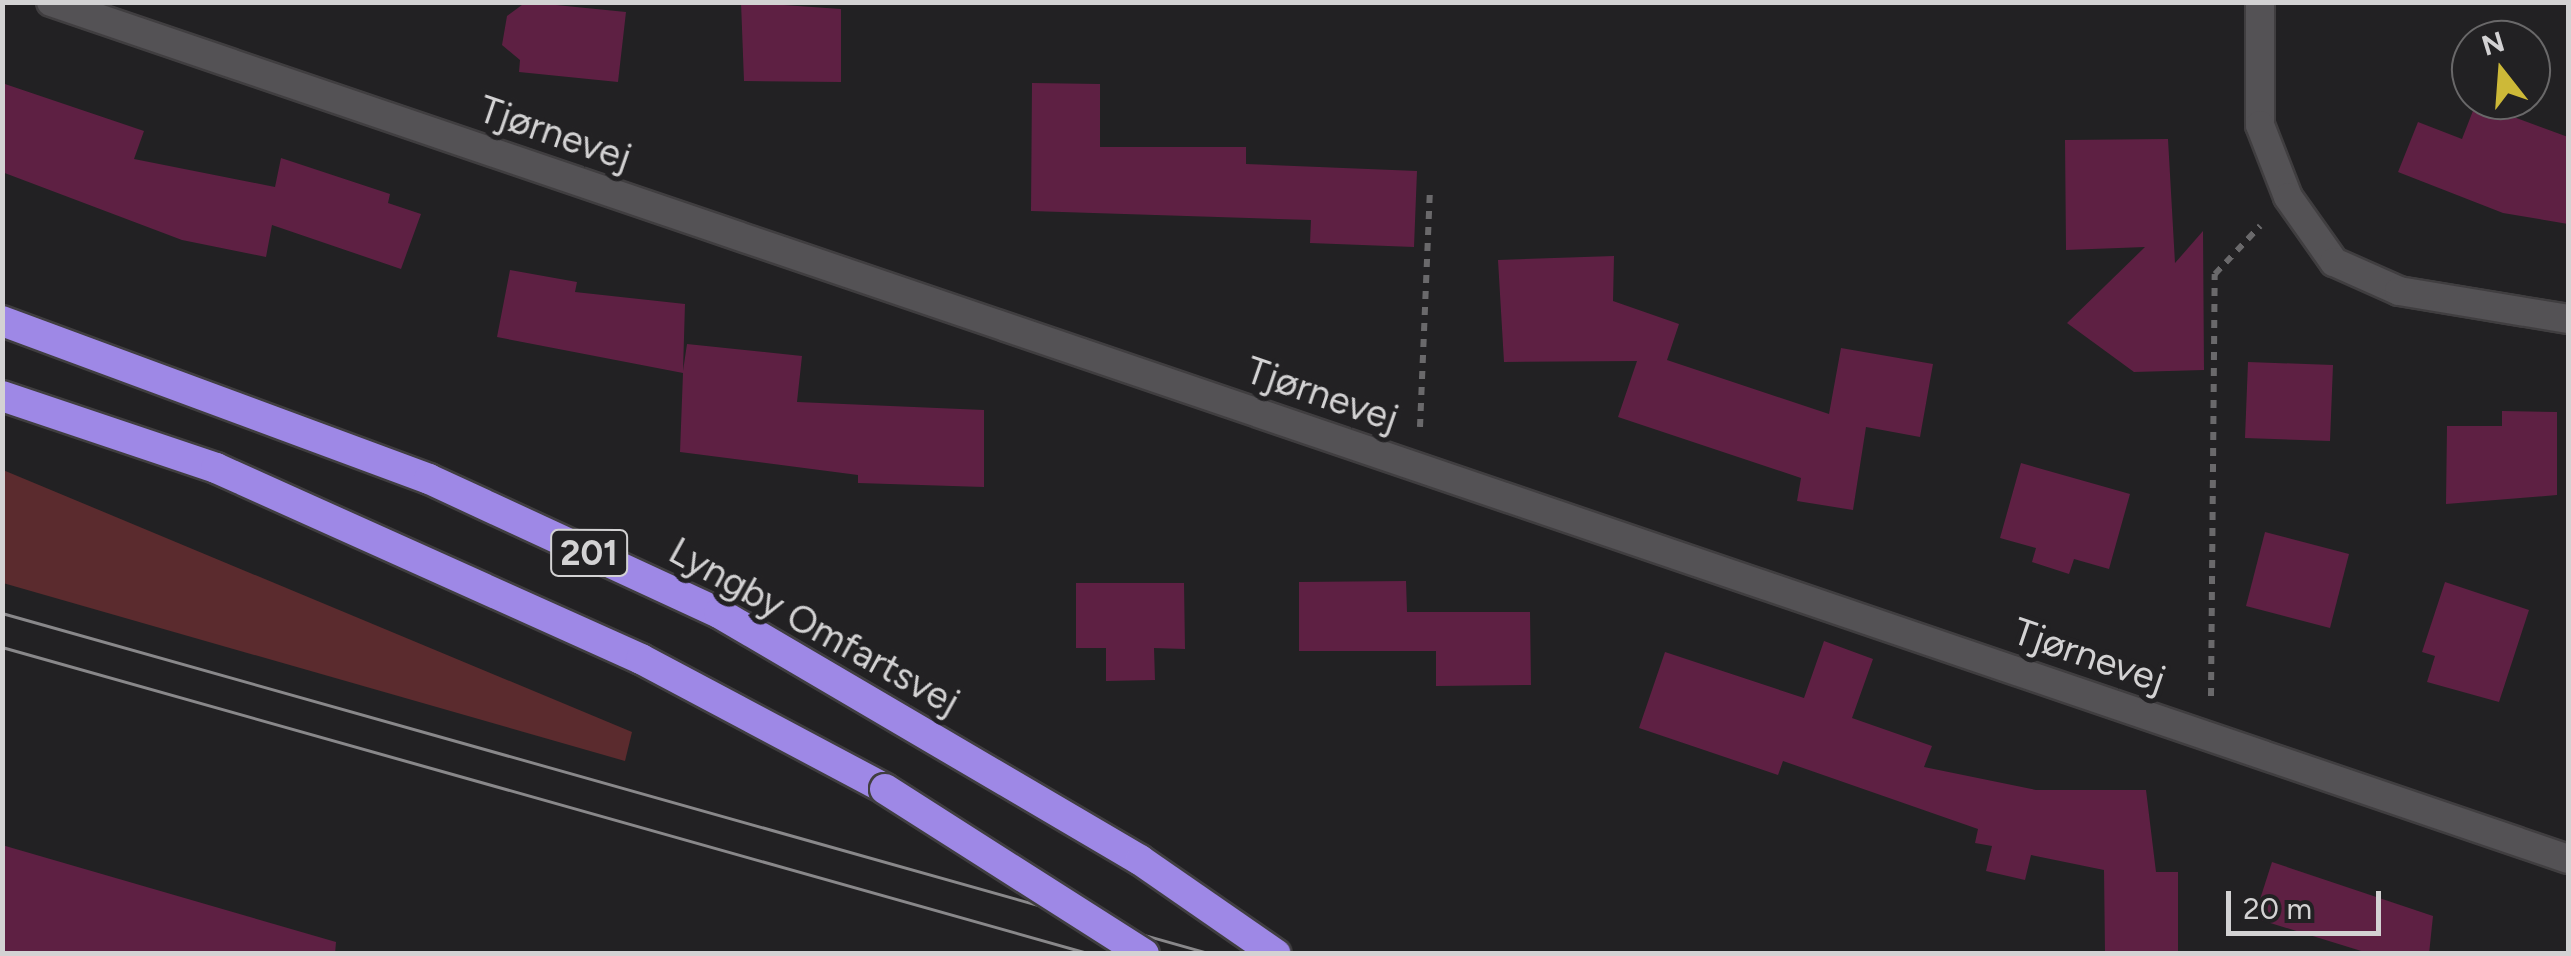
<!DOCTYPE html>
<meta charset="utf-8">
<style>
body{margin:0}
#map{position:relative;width:2571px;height:956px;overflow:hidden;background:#222123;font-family:Figtree,sans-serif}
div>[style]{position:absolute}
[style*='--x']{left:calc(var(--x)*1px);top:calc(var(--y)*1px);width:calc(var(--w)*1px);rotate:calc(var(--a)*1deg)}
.green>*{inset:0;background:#5b2b2e}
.building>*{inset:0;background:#5e2043}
.path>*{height:6px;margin-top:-3px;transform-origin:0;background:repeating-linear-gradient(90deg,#6a696b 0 8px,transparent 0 16px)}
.roads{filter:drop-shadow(2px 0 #403e40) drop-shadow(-2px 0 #403e40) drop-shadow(0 2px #403e40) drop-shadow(0 -2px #403e40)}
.minor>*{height:28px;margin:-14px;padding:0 14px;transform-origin:14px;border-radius:14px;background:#545255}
.motorway>*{height:30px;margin:-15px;padding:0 15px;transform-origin:15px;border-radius:15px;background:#9e88e6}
.tram>*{height:2.5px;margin:-1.25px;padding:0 1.25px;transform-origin:1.25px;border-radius:1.25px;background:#89888a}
.bridges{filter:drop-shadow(2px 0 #403e40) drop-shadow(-2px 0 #403e40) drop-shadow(0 2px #403e40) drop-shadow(0 -2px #403e40)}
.motorway-bridge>*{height:30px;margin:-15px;padding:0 15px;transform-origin:15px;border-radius:15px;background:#9e88e6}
span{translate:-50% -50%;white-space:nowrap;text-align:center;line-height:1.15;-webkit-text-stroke:10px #222123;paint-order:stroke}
.shield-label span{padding:2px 8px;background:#222123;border:2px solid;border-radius:8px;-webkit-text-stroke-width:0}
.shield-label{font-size:35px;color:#d3d2d3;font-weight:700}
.street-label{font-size:38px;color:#d3d2d3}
.frame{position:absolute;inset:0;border:5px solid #d3d2d3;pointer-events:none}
.north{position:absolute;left:2451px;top:20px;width:100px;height:100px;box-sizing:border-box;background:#222123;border:2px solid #696869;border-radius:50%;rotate:343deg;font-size:28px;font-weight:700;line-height:40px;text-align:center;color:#d3d2d3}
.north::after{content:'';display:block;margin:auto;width:35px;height:45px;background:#cdb938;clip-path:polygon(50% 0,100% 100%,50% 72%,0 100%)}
.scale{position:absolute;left:2226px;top:891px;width:155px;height:45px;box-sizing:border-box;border:5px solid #d3d2d3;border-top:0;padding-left:12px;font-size:30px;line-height:35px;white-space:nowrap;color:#d3d2d3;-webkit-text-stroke:8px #222123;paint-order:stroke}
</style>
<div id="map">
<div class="green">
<div style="clip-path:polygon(3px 470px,632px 732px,625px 761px,3px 583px)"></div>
</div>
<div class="building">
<div style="clip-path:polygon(526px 2px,626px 12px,618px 82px,519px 72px,520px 60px,502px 45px,507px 16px)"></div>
<div style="clip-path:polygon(741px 2px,841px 9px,841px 82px,744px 81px)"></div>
<div style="clip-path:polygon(2px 83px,144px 131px,134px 159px,275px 187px,281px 158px,390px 194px,388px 203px,421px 214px,401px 269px,272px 225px,266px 257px,182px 240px,2px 172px)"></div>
<div style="clip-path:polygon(1032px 83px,1100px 84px,1100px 147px,1246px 147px,1246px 164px,1417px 171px,1414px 247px,1310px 243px,1311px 220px,1031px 211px)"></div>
<div style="clip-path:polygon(2476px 103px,2568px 137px,2568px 224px,2503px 213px,2398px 172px,2418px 122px,2462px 139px)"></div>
<div style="clip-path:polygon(2168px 139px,2175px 263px,2203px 231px,2204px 370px,2134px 372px,2067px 323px,2145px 247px,2066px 250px,2065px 140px)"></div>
<div style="clip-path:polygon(1614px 256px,1613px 301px,1679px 324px,1667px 360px,1829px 414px,1841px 348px,1933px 364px,1920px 437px,1866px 427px,1853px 510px,1797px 501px,1801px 478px,1618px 417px,1637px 361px,1504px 362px,1498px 260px)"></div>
<div style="clip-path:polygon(510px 270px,577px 282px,575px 292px,685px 304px,683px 371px,687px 344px,802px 356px,797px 402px,984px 410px,984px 487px,858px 483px,858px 475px,680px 452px,683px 373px,497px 337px)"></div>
<div style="clip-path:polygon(2248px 362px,2333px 365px,2330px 441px,2245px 438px)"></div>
<div style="clip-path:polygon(2502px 411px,2557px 412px,2557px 495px,2446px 504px,2447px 426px,2502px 426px)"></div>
<div style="clip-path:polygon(2021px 463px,2130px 494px,2109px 569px,2074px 559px,2069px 574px,2032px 562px,2036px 548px,2000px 538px)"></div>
<div style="clip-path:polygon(2265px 532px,2349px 554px,2330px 628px,2246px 606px)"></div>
<div style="clip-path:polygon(1406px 581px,1407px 612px,1530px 612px,1531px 685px,1436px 686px,1436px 651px,1299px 651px,1299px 582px)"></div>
<div style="clip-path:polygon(2445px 582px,2529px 610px,2499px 702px,2427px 682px,2435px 656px,2422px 652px)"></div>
<div style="clip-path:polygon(1076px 583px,1184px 583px,1185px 649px,1154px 648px,1155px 680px,1106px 681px,1106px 648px,1076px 648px)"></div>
<div style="clip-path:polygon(1824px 641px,1873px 659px,1852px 718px,1932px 746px,1924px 767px,2036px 790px,2146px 790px,2156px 872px,2178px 872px,2178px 954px,2105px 954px,2104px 870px,2031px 855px,2025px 880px,1986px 871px,1992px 846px,1975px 843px,1978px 829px,1783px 761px,1778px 775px,1639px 728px,1665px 652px,1804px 698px)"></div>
<div style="clip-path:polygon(2px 845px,336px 942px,335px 954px,2px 954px)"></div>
<div style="clip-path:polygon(2272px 862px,2433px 916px,2429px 954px,2371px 954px,2254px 918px)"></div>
</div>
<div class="path">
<div style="--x:1420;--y:427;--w:234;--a:-87.6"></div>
<div style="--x:2211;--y:696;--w:422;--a:-89.5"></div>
<div style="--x:2215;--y:274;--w:66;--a:-46.8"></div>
</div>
<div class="roads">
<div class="minor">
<div style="--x:51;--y:2;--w:2659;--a:18.8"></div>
<div style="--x:2260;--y:2;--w:123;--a:90"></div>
<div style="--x:2260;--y:125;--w:77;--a:68.7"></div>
<div style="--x:2288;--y:197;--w:80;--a:54.7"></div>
<div style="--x:2334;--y:262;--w:71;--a:24"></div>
<div style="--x:2399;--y:291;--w:171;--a:9.4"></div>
</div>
<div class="motorway">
<div style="--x:2;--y:321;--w:455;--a:20.3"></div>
<div style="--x:429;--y:479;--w:319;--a:24.8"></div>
<div style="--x:719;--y:613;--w:488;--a:30.4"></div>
<div style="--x:1140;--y:860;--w:165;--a:34.7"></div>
<div style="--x:2;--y:396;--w:226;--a:18.6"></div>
<div style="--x:216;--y:468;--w:466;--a:24.2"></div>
<div style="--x:641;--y:659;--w:276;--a:28"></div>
</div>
</div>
<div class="tram">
<div style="--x:2;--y:613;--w:1257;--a:15.74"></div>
<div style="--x:2;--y:647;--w:1131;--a:15.74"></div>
</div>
<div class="bridges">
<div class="motorway-bridge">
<div style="--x:885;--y:789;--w:307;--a:32.5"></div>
</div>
</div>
<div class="shield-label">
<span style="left:589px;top:553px">201</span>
</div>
<div class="street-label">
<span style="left:555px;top:134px;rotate:19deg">Tjørnevej</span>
<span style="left:1322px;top:395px;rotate:19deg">Tjørnevej</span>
<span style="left:814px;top:627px;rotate:29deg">Lyngby Omfartsvej</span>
<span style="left:2089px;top:656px;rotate:19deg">Tjørnevej</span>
</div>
<div class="frame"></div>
<div class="north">N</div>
<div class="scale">20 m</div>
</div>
